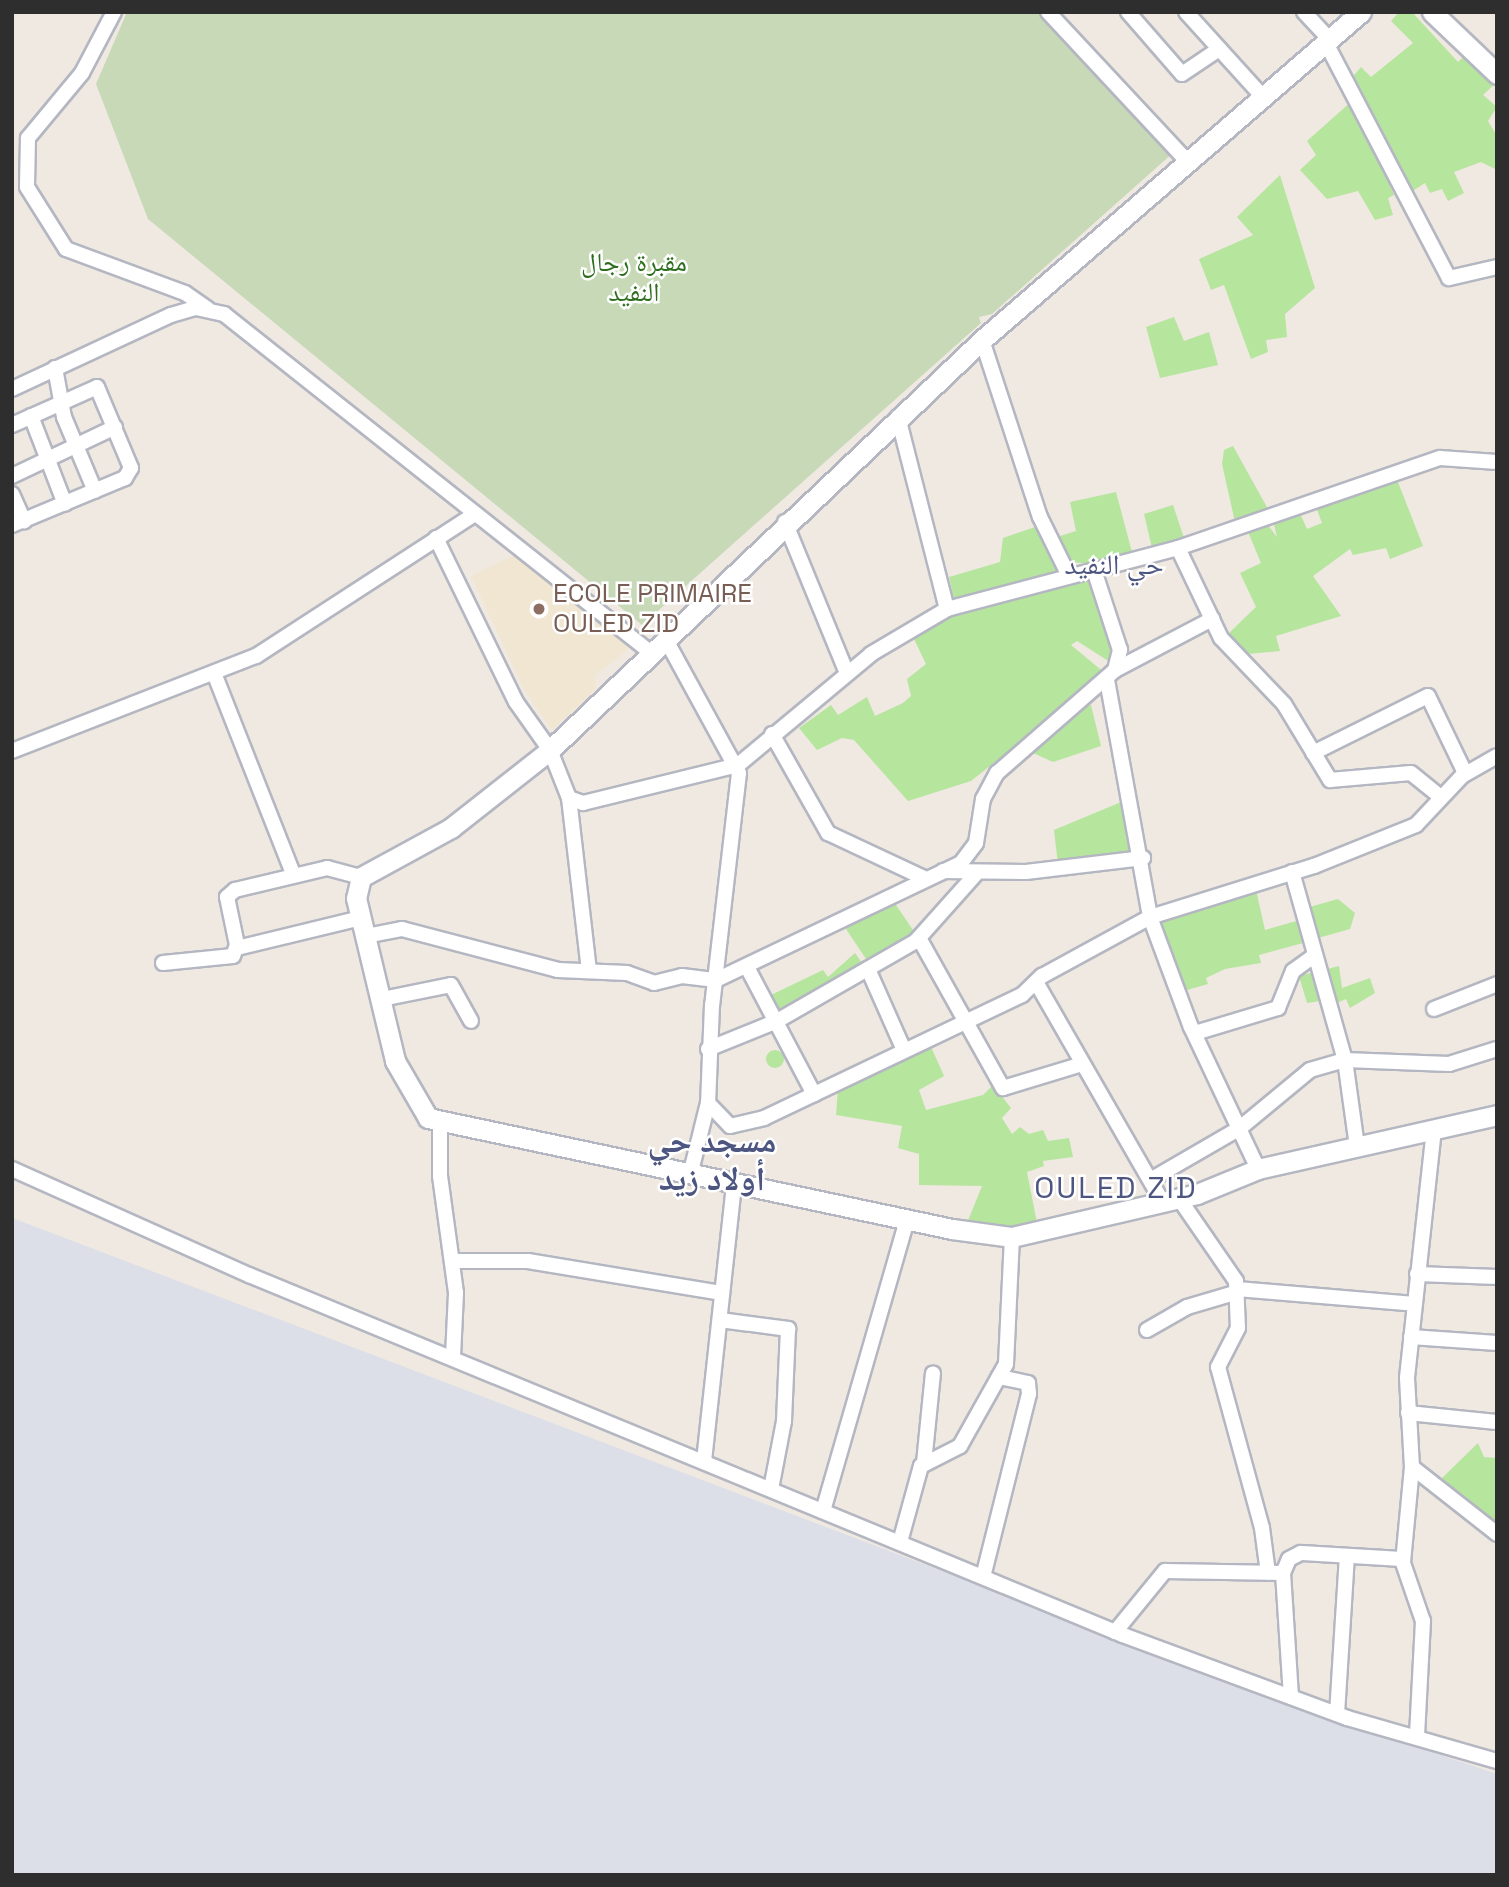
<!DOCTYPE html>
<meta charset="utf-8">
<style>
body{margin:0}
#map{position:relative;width:1509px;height:1887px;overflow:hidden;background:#efe9e1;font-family:"Space Grotesk","Noto Naskh Arabic",sans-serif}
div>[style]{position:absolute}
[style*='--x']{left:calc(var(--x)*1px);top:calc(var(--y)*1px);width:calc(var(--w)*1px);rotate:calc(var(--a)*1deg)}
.education>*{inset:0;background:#f0e6d1}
.airport>*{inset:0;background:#dcdee8}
.green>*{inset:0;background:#b6e59e}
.round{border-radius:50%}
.cemetery>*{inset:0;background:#c8d9b8}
.roads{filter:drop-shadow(2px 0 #b4b7c1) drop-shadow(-2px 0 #b4b7c1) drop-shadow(0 2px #b4b7c1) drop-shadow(0 -2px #b4b7c1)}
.street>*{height:14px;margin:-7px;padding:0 7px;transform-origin:7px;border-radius:7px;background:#fff}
.secondary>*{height:19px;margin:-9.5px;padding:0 9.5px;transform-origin:9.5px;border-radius:9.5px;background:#fff}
.dots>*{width:19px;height:19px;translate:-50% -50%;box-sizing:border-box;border:4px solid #fff;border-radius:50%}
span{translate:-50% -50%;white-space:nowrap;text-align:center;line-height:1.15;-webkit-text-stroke:5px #fff;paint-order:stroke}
.park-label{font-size:26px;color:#2c6e1b}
.education-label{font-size:26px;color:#785e54}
.left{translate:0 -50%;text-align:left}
.neighbourhood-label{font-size:28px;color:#4d5680}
.quarter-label{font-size:30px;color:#4d5680;letter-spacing:2px}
.district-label{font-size:33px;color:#4d5680;font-weight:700}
.frame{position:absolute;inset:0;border:14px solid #2e2e2e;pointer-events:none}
</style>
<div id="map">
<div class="education">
<div style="clip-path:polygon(521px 552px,633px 645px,596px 675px,595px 690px,552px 730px,525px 691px,471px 576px)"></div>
</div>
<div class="airport">
<div style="clip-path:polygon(12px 1218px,1308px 1710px,1497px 1774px,1497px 1875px,12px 1875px)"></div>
</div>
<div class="green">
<div style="clip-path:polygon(1399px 12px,1412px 12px,1458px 62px,1471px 50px,1497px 82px,1483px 95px,1497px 107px,1488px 121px,1497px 136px,1497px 170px,1481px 162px,1454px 172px,1464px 193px,1448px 201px,1442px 189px,1430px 193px,1425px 183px,1408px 194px,1357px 96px,1361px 93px,1349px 81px,1361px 67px,1371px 77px,1413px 43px,1391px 21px)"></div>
<div style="clip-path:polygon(1352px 101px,1394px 195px,1388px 198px,1393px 215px,1375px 220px,1358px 191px,1327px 199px,1300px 170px,1316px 155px,1307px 141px)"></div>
<div style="clip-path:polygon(1280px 175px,1315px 288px,1285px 314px,1287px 337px,1266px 340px,1268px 352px,1251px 359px,1224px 285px,1211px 290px,1199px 259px,1253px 235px,1237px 217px)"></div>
<div style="clip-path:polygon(1174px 317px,1184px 341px,1209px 332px,1218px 365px,1160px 378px,1146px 327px)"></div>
<div style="clip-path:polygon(1233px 446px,1268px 509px,1235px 522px,1222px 464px,1224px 450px)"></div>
<div style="clip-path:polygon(1396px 477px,1423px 546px,1390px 559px,1386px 548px,1353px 555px,1350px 549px,1313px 576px,1341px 616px,1276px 636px,1280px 651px,1247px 654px,1228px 643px,1230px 632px,1256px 607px,1240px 573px,1261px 563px,1246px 527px,1264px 520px,1277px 537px,1273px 520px,1298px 509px,1307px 529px,1322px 523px,1314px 502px)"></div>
<div style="clip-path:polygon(1116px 492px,1132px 552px,1091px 564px,1072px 562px,1057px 537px,1076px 531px,1070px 502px)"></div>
<div style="clip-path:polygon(1173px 505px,1184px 538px,1152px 548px,1144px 514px)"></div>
<div style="clip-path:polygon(1038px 526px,1062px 571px,955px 603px,949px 577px,1000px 562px,1003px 538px)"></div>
<div style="clip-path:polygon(1091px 576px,1105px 585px,1115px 605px,1119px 637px,1110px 662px,1077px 641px,1071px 645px,1106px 674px,971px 781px,908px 801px,854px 740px,842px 738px,817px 750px,799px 728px,831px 705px,838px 715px,867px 697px,875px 716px,903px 703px,911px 696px,907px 679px,926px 664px,914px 639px,945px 617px)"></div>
<div style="clip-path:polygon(1091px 705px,1101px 746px,1053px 762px,1033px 753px,1023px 757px,1079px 708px)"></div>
<div style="clip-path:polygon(1126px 800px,1138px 851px,1058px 865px,1054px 830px)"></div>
<div style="clip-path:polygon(1256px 890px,1265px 930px,1300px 920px,1303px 943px,1259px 955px,1261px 963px,1225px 969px,1206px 978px,1208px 984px,1180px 992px,1158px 917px)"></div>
<div style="clip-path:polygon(892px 899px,917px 936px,870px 965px,844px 926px)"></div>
<div style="clip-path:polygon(1338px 899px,1355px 913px,1350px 929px,1311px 940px,1306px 908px)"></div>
<div style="clip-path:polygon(855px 953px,865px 967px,782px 1013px,771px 995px,823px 970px,828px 977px)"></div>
<div style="clip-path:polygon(1339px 966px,1342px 988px,1370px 978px,1375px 993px,1350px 1008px,1346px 999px,1323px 1009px,1320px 1001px,1307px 1003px,1299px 976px)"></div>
<div style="clip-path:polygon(928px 1040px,944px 1076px,919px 1090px,926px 1110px,983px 1095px,993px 1085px,1011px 1108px,1002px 1118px,1012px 1134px,1020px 1127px,1029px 1134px,1043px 1130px,1048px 1141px,1069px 1138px,1073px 1157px,1043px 1161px,1044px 1166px,1027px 1172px,1037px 1223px,1006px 1229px,967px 1223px,982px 1186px,919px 1185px,919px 1154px,898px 1148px,902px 1126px,836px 1115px,838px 1088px)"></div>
<div class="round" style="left:766px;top:1050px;width:18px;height:18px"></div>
<div style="clip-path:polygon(1478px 1443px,1484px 1457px,1497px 1458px,1497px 1528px,1469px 1509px,1442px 1478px)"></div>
</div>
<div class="cemetery">
<div style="clip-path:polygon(127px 12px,1043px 12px,1174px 152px,992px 314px,979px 317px,981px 323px,642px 625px,148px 219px,96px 84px)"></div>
</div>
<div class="roads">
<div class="street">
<div style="--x:114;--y:12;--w:69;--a:117.7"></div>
<div style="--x:82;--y:73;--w:85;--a:129.7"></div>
<div style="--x:28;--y:138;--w:49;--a:91.2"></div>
<div style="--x:27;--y:187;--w:73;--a:57.8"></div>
<div style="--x:66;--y:249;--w:127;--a:20.3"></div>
<div style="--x:185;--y:293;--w:28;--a:35"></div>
<div style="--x:1048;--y:12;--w:207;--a:47"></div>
<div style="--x:1128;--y:12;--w:82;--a:48.9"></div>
<div style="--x:1182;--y:74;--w:45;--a:-34"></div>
<div style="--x:1186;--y:12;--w:116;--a:47.8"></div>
<div style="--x:1304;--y:12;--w:38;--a:47"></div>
<div style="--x:1326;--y:43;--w:265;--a:62.4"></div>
<div style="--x:1449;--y:278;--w:49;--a:-12.9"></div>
<div style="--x:982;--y:340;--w:186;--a:71.9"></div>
<div style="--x:1040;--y:517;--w:66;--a:63.8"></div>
<div style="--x:55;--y:368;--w:50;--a:79.6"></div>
<div style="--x:64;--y:417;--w:80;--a:67.3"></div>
<div style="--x:12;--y:389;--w:175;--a:-25"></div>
<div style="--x:171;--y:315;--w:26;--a:-16"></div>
<div style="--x:196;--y:308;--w:29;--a:12"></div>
<div style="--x:224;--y:314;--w:544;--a:38.43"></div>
<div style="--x:31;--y:416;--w:94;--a:68.9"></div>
<div style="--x:898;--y:417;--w:198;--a:75.7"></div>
<div style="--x:12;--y:425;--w:93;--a:-24.1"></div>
<div style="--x:97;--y:387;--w:88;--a:67.2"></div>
<div style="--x:131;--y:468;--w:12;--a:121"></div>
<div style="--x:125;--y:478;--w:122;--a:157.4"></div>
<div style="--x:12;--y:476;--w:114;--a:-25.4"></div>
<div style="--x:12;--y:494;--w:30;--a:66"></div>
<div style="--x:785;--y:522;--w:163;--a:67.7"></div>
<div style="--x:436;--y:538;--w:182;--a:64"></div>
<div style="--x:516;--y:702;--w:59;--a:54.7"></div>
<div style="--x:550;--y:750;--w:52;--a:68.4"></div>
<div style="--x:569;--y:798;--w:15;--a:20"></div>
<div style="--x:583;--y:803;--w:160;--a:-13.8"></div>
<div style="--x:738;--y:765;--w:173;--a:-39.8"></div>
<div style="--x:871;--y:654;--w:88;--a:-30.6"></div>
<div style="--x:947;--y:609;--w:239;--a:-14.8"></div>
<div style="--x:1178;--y:548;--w:277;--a:-19"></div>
<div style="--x:1440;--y:458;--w:57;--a:4"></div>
<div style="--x:1178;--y:548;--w:100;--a:64.5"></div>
<div style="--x:1221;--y:638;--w:91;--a:46.3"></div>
<div style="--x:1284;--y:704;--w:89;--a:58.8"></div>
<div style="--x:1330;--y:780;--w:81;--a:-4.9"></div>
<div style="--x:1411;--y:773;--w:36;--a:39"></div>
<div style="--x:665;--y:638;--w:154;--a:61.3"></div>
<div style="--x:739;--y:773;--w:234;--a:96.6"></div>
<div style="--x:712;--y:1005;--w:98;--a:92.3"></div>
<div style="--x:708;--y:1103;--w:74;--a:104"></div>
<div style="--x:1115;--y:670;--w:110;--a:-27.7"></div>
<div style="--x:214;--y:673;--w:216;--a:68.5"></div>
<div style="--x:1107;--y:680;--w:241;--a:79.7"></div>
<div style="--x:1150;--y:917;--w:117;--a:69.6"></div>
<div style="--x:1191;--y:1027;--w:157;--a:64.7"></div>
<div style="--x:772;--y:734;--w:114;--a:60.5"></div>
<div style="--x:828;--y:833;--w:108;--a:25.1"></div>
<div style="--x:12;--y:751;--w:262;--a:-21.3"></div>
<div style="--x:256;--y:656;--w:261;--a:-33"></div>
<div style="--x:1313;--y:753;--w:128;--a:-26.4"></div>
<div style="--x:1428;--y:696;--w:85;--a:64.3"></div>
<div style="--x:569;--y:798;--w:174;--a:83.4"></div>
<div style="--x:943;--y:871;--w:83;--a:0.7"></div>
<div style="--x:1026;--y:872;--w:118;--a:-6.8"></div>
<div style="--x:1292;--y:872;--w:195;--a:74.3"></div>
<div style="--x:1345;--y:1060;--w:87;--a:82.1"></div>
<div style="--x:366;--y:936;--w:37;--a:-11"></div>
<div style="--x:402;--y:929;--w:161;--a:14.7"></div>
<div style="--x:558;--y:970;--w:69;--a:2.5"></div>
<div style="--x:627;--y:973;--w:29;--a:20"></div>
<div style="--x:654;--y:983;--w:29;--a:-14"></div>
<div style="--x:682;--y:976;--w:34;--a:7"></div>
<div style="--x:716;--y:980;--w:272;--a:-25.5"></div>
<div style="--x:961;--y:863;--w:25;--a:-53"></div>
<div style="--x:976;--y:843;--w:45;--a:-81"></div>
<div style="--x:983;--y:799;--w:30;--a:-62"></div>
<div style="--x:997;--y:773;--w:157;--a:-41.1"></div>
<div style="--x:1115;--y:670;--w:21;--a:-76"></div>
<div style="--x:1120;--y:650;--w:84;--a:-108"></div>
<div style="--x:919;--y:938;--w:172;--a:60.8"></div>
<div style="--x:1003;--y:1088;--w:79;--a:-16.8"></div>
<div style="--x:237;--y:948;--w:128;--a:-13.6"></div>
<div style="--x:163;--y:963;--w:70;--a:-5.7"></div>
<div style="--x:233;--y:956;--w:12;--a:-70"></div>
<div style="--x:237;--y:945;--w:49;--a:-101.8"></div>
<div style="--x:227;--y:897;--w:11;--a:-41"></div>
<div style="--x:235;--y:890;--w:95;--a:-13.4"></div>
<div style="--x:327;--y:868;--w:35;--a:15"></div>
<div style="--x:747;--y:967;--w:144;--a:62.2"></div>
<div style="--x:868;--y:969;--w:86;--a:66.1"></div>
<div style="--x:1036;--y:982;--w:250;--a:60.1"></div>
<div style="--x:382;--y:999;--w:70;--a:-11.5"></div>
<div style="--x:451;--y:985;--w:41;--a:60.9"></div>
<div style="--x:1434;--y:1009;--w:68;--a:-21.6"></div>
<div style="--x:1195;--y:1033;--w:87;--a:-16.8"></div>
<div style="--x:1278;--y:1008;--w:40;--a:-68"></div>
<div style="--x:1293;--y:971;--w:22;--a:-36"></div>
<div style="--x:708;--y:1049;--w:74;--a:-22.1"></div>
<div style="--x:777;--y:1021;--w:160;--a:-29.9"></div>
<div style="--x:916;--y:941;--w:90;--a:-48.2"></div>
<div style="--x:708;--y:1103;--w:32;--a:46"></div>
<div style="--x:730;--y:1126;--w:35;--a:-13"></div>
<div style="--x:764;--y:1118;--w:286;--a:-25.5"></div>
<div style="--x:1022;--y:995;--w:28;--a:-44"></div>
<div style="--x:1042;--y:976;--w:123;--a:-28.6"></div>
<div style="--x:1150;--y:917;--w:172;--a:-17.3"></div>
<div style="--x:1314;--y:866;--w:110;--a:-21.9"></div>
<div style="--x:1416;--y:825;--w:67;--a:-46.8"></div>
<div style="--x:1462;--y:776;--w:40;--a:-29.7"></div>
<div style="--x:440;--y:1124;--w:52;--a:90"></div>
<div style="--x:440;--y:1176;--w:118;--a:82.2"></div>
<div style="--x:456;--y:1293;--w:63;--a:92.7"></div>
<div style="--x:1434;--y:1129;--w:250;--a:96.2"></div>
<div style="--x:1407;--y:1378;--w:89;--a:86.8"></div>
<div style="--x:1412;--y:1467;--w:108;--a:38.2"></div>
<div style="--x:12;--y:1169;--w:260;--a:24.1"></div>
<div style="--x:249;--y:1275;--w:945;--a:22.39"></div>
<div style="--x:1123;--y:1635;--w:239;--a:20.3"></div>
<div style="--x:1347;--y:1718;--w:156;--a:16"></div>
<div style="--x:1152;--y:1179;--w:102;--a:-30.1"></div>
<div style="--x:1240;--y:1128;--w:91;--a:-39.6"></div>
<div style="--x:1310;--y:1070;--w:36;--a:-16"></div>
<div style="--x:1345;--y:1060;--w:104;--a:2.2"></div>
<div style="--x:1449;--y:1064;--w:50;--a:-17.4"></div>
<div style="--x:1178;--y:1197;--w:102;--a:55.4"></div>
<div style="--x:1236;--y:1281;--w:47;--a:87.6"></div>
<div style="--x:1238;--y:1328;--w:44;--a:117.1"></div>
<div style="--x:1218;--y:1367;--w:167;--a:74.7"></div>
<div style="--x:1262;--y:1528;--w:45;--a:82.4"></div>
<div style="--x:453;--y:1261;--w:75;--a:0"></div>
<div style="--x:528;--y:1261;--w:197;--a:9.4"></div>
<div style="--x:1417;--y:1274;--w:80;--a:2.1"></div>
<div style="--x:1237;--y:1289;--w:178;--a:4.8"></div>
<div style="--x:720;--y:1320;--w:69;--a:7.5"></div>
<div style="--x:788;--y:1329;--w:92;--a:92.5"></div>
<div style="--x:784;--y:1421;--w:69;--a:100.8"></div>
<div style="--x:1147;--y:1330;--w:46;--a:-29.9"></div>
<div style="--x:1187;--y:1307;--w:53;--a:-16.4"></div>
<div style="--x:1411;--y:1337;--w:86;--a:4"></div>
<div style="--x:1408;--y:1413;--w:89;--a:5.8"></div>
<div style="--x:704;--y:1461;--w:279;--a:-83.8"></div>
<div style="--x:924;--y:1463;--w:90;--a:-84.3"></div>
<div style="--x:1412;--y:1467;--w:96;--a:95.4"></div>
<div style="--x:1403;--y:1563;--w:61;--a:71"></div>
<div style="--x:1423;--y:1621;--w:115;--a:93"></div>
<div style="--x:823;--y:1511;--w:303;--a:-73.9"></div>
<div style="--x:900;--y:1542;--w:79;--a:-74.6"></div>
<div style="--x:921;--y:1466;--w:44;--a:-27.1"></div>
<div style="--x:960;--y:1446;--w:94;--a:-60.7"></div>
<div style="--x:1006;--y:1364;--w:127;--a:-87.3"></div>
<div style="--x:1283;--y:1573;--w:15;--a:-67"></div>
<div style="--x:1289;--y:1559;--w:13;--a:-27"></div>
<div style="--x:1301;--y:1553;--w:102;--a:3.4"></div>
<div style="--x:983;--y:1577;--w:189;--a:-75.9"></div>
<div style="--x:1029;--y:1394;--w:11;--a:-95"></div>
<div style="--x:1028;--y:1383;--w:30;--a:-168"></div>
<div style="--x:1115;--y:1632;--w:79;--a:-50.7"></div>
<div style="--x:1165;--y:1571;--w:118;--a:1"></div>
<div style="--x:1283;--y:1573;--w:124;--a:86.3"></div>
<div style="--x:1337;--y:1714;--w:158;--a:-86.4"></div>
</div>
<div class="secondary">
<div style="--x:1361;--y:12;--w:501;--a:139.13"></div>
<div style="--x:982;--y:340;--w:596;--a:136.5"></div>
<div style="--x:550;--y:750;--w:126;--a:141.8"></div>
<div style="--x:451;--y:828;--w:102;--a:151.4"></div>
<div style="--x:361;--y:877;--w:22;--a:103"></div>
<div style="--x:356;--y:898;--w:168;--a:76.5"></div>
<div style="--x:395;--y:1061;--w:66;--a:59.9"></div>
<div style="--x:428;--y:1118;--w:536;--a:11.96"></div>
<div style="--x:952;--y:1229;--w:61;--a:7.6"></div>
<div style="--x:1012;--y:1237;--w:190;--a:-13.1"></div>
<div style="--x:1197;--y:1194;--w:66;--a:-22.3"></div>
<div style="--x:1258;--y:1169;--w:245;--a:-12.7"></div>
<div style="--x:1432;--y:12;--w:90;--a:43.6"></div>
</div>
</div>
<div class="dots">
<div style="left:539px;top:609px;background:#8d6e63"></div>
</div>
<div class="park-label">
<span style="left:634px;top:278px">مقبرة رجال<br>النفيد</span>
</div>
<div class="education-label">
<span class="left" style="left:553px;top:609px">ECOLE PRIMAIRE<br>OULED ZID</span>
</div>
<div class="neighbourhood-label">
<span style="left:1114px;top:564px">حي النفيد</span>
</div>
<div class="quarter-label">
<span style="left:1116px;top:1188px">OULED ZID</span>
</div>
<div class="district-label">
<span style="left:712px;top:1161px">مسجد حي<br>أولاد زيد</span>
</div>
<div class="frame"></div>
</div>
